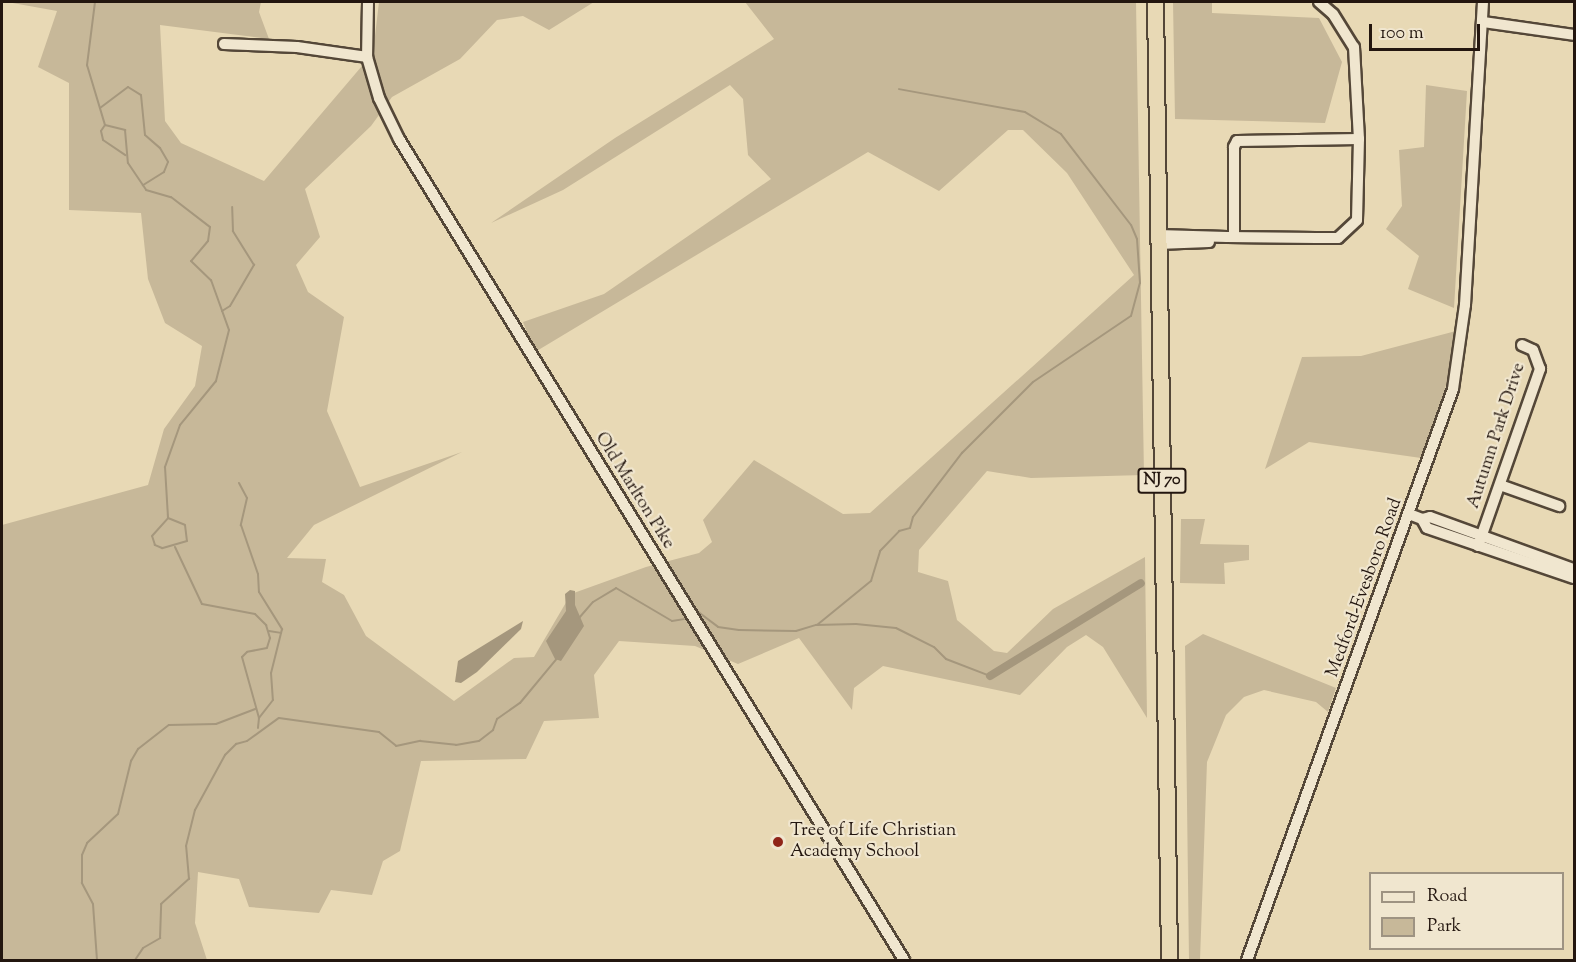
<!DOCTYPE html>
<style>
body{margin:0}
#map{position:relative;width:1576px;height:962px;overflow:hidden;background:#e8d9b5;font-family:"Sorts Mill Goudy",serif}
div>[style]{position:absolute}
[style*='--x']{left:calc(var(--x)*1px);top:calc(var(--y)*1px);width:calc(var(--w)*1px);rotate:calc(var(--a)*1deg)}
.green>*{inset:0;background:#c7b899}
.water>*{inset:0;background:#a5977d}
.stream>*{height:2px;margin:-1px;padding:0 1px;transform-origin:1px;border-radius:1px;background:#a5977d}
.canal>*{height:8px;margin:-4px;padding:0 4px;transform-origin:4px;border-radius:4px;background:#a5977d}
.roads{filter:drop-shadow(2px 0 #544738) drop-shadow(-2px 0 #544738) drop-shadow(0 2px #544738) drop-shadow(0 -2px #544738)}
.minor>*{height:10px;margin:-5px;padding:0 5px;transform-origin:5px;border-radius:5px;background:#f0e6cf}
.highway>*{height:15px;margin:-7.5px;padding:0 7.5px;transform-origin:7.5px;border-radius:7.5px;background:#e8d9b5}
.dots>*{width:16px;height:16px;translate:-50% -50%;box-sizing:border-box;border:3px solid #f0e6cf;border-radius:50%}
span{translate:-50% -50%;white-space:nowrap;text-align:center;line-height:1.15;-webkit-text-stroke:4.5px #f0e6cf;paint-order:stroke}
.shield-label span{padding:2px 4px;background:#f0e6cf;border:2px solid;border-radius:4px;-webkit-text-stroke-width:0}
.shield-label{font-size:16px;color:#23160f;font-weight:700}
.street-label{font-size:18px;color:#23160f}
.poi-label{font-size:18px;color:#23160f}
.left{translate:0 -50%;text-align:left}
.frame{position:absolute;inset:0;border:3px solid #23160f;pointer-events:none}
.legend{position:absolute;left:1369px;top:872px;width:195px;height:78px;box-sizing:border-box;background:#f0e6cf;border:2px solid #9e9382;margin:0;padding:8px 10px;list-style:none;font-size:18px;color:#23160f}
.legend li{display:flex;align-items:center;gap:12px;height:30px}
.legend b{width:30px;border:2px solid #9e9382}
.scale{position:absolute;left:1369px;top:24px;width:111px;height:27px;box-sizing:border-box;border:3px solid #23160f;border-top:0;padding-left:8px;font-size:18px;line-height:21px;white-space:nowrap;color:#23160f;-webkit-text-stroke:4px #f0e6cf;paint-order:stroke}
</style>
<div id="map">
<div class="green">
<div style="clip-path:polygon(7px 2px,261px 2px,259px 12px,269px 39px,160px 25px,165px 121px,181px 143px,264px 181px,373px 53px,379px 2px,594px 2px,549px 30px,523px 16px,497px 20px,460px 59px,392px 97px,371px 126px,305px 189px,320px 237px,296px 265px,308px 292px,344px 317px,327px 411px,360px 487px,462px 452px,314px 525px,287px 558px,326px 559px,322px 582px,344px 595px,366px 636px,454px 701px,514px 658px,534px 657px,571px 594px,646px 567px,699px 553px,712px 542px,703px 520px,754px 460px,843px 514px,870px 513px,1134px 275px,1067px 173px,1023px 130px,1008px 130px,939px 191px,868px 152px,535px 352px,523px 322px,604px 294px,771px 179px,748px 155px,743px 99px,730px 85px,563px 190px,491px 223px,615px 138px,774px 39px,745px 2px,1136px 2px,1144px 475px,1031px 478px,987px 471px,919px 550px,918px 572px,948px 581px,957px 620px,994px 651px,1007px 653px,1053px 609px,1145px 557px,1147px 718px,1103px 647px,1086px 635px,1067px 647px,1020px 695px,883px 666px,854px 688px,852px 710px,799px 638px,738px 664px,695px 646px,619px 641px,594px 675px,599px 718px,544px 721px,526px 759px,421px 761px,400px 851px,383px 861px,372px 895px,331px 890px,319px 913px,249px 907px,239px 879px,198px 872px,195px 923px,207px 960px,2px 960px,2px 525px,148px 485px,164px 429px,195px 386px,202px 346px,165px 323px,148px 279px,141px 213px,69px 210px,69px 83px,38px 67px,57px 11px)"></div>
<div style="clip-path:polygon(1173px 2px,1212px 2px,1212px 13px,1319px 18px,1342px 62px,1325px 123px,1175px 119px)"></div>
<div style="clip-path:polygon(1426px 85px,1467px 91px,1454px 308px,1408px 289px,1419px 256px,1386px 229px,1402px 206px,1399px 150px,1424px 147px)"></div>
<div style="clip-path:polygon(1456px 331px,1445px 390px,1421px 458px,1309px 442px,1265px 469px,1302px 357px,1361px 356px)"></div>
<div style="clip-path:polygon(1181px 519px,1205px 519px,1200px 544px,1249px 545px,1249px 560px,1224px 563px,1225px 584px,1180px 583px)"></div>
<div style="clip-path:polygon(1203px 634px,1336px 688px,1328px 712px,1316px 702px,1264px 690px,1244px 697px,1226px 715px,1207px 762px,1200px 960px,1189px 960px,1185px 646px)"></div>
</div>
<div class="water">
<div style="clip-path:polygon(570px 590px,575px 591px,575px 605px,584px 626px,561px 661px,555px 659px,546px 641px,566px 611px,565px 594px)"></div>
<div style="clip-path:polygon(523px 621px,521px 629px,477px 672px,461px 683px,455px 682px,458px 661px)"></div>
</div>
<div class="stream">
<div style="--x:95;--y:2;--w:64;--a:97.2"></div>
<div style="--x:87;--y:65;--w:63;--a:73.3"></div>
<div style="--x:100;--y:108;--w:35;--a:-37"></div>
<div style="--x:128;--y:87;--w:15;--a:32"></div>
<div style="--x:141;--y:95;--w:40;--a:84.3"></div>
<div style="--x:145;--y:135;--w:20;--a:41"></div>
<div style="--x:160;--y:148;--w:16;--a:60"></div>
<div style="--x:168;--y:162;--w:11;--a:112"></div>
<div style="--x:164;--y:172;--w:25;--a:148"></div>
<div style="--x:105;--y:125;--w:21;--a:14"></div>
<div style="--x:125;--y:130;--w:33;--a:85"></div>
<div style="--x:128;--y:163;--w:32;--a:56"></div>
<div style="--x:146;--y:190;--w:26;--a:16"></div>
<div style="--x:171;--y:197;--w:49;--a:37.6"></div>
<div style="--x:210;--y:227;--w:14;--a:98"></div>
<div style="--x:208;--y:241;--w:26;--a:130"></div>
<div style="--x:191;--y:261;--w:28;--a:44"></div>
<div style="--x:211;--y:280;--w:53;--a:70.2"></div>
<div style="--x:229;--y:330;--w:53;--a:104.3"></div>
<div style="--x:216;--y:381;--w:57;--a:129.3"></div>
<div style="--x:180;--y:425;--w:45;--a:109.7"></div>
<div style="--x:165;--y:467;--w:51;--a:86.6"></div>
<div style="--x:168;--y:518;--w:18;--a:22"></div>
<div style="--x:185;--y:525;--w:16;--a:83"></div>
<div style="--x:187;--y:541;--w:26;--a:164"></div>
<div style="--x:162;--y:548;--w:8;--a:-157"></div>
<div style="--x:155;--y:545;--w:9;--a:-108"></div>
<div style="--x:152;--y:536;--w:24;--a:-48"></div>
<div style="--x:105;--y:125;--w:7;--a:124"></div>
<div style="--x:101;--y:131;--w:9;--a:77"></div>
<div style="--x:103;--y:140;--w:27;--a:34"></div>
<div style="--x:222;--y:311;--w:9;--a:-32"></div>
<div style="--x:230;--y:306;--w:48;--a:-59.7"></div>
<div style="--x:254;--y:265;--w:40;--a:-122"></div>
<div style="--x:233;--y:231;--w:24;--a:-92"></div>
<div style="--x:239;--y:483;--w:17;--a:62"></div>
<div style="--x:247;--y:498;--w:28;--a:103"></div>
<div style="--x:241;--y:525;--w:52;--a:70.9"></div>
<div style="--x:258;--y:574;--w:18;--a:87"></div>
<div style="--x:259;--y:592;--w:44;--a:58.1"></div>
<div style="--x:282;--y:629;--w:45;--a:104"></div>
<div style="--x:271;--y:673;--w:27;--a:86"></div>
<div style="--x:273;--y:700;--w:23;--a:128"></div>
<div style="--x:175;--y:547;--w:63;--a:64.7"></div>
<div style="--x:202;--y:604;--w:54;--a:10.7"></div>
<div style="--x:255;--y:614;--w:16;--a:45"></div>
<div style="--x:266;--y:625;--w:14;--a:73"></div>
<div style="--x:270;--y:638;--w:10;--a:107"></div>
<div style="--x:267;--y:648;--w:20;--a:169"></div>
<div style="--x:247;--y:652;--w:7;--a:135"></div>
<div style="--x:242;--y:657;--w:63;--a:74.4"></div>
<div style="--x:259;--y:718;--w:10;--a:96"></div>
<div style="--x:697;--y:611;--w:26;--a:37"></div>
<div style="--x:718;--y:627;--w:21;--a:8"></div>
<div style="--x:739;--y:630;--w:57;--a:1"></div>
<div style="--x:796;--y:631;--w:21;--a:-17"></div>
<div style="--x:816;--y:625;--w:40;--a:-1.4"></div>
<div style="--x:856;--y:624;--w:40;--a:5.7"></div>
<div style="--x:896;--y:628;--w:42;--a:26.6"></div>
<div style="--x:934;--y:647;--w:17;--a:45"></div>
<div style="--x:946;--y:659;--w:47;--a:21.1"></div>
<div style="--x:579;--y:618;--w:21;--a:-49"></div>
<div style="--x:593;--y:602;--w:27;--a:-31"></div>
<div style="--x:616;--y:588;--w:65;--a:30.5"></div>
<div style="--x:672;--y:621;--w:12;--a:-9"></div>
<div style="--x:817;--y:625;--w:70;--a:-39.2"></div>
<div style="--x:871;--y:581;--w:31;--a:-73"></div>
<div style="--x:880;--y:551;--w:28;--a:-46"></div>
<div style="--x:899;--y:531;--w:11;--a:-15"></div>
<div style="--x:910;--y:528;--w:11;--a:-75"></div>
<div style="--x:913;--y:517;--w:81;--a:-52.6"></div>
<div style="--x:962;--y:453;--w:100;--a:-45"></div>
<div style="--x:1033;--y:382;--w:118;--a:-34"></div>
<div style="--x:1131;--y:316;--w:34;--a:-75"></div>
<div style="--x:1140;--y:283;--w:44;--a:-93.9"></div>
<div style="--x:1137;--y:239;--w:15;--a:-113"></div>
<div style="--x:1131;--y:225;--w:115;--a:-127.6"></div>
<div style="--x:1061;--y:134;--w:42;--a:-148.6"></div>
<div style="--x:1025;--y:112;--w:128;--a:-169.7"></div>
<div style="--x:269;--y:631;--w:12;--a:9"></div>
<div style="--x:97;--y:960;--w:56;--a:-94.1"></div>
<div style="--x:93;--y:904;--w:24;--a:-118"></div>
<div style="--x:82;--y:883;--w:28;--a:-90"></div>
<div style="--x:82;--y:855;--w:13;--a:-67"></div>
<div style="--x:87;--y:843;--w:42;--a:-43.1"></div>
<div style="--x:118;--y:814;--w:55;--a:-76.2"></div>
<div style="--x:131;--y:761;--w:14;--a:-60"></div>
<div style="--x:138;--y:749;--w:39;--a:-38"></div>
<div style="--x:169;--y:725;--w:47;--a:-1.2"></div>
<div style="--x:216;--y:724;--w:42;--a:-21"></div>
<div style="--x:135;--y:960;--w:14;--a:-56"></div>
<div style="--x:143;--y:948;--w:20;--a:-30"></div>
<div style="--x:160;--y:938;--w:34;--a:-88"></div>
<div style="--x:161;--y:904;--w:38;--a:-42"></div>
<div style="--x:189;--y:879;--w:33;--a:-95"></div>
<div style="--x:186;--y:846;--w:37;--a:-76"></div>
<div style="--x:195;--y:810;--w:63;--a:-61.4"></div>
<div style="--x:225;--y:755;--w:16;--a:-45"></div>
<div style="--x:236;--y:744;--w:11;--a:-15"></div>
<div style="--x:247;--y:741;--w:39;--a:-36"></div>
<div style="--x:279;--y:718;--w:101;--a:8"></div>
<div style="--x:379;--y:732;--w:22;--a:39"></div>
<div style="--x:396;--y:746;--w:25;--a:-12"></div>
<div style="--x:420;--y:741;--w:36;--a:6"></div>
<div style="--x:456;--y:745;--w:23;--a:-10"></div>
<div style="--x:479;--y:741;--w:18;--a:-38"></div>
<div style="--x:493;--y:730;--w:12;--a:-70"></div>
<div style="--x:497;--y:719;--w:28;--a:-35"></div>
<div style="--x:520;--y:703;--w:60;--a:-50.4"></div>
</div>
<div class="canal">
<div style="--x:990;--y:676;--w:177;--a:-31.6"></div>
</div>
<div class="roads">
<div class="minor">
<div style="--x:368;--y:2;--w:55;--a:91"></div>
<div style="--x:367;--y:57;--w:43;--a:73.7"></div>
<div style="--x:379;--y:98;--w:46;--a:64"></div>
<div style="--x:399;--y:139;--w:964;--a:58.4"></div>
<div style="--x:1319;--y:2;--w:18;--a:41"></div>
<div style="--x:1333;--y:14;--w:39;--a:58"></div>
<div style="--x:1354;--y:47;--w:92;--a:86.9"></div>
<div style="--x:1483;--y:22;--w:92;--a:8.1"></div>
<div style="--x:224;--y:44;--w:73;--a:2.4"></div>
<div style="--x:297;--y:47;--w:71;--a:8.1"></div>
<div style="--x:1158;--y:235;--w:69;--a:1.7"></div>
<div style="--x:1227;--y:237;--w:89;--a:0.6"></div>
<div style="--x:1316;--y:238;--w:22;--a:0"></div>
<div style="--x:1338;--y:238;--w:26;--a:-43"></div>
<div style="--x:1357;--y:220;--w:81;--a:-88.6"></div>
<div style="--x:1359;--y:139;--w:122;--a:179.1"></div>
<div style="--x:1237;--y:141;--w:7;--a:117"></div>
<div style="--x:1234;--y:147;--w:90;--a:90"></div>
<div style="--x:1158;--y:244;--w:51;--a:-2.2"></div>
<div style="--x:1500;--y:485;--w:63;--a:19.6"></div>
<div style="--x:1409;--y:514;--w:14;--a:21"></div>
<div style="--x:1422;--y:519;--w:8;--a:-14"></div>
<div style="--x:1430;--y:517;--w:153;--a:19.9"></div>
<div style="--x:1422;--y:519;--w:10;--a:61"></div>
<div style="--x:1427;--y:528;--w:155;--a:18.8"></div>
<div style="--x:1478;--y:546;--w:188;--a:-70.7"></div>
<div style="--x:1540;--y:369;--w:20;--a:-110"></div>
<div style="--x:1533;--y:350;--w:12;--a:-156"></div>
<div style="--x:1247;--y:960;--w:607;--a:-70.16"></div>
<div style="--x:1453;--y:389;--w:85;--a:-81.9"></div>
<div style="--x:1465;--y:305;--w:304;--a:-86.6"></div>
</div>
<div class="highway">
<div style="--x:1155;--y:2;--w:958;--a:89.16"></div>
</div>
</div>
<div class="dots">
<div style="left:778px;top:842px;background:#8f2418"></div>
</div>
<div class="shield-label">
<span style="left:1162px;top:481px">NJ 70</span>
</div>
<div class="street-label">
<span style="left:1497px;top:436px;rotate:-72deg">Autumn Park Drive</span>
<span style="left:634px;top:491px;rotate:58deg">Old Marlton Pike</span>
<span style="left:1365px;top:588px;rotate:-70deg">Medford-Evesboro Road</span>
</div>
<div class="poi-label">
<span class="left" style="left:790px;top:842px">Tree of Life Christian<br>Academy School</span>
</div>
<div class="frame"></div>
<ul class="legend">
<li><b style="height:8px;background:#f0e6cf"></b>Road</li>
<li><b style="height:16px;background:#c7b899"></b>Park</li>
</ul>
<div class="scale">100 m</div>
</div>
